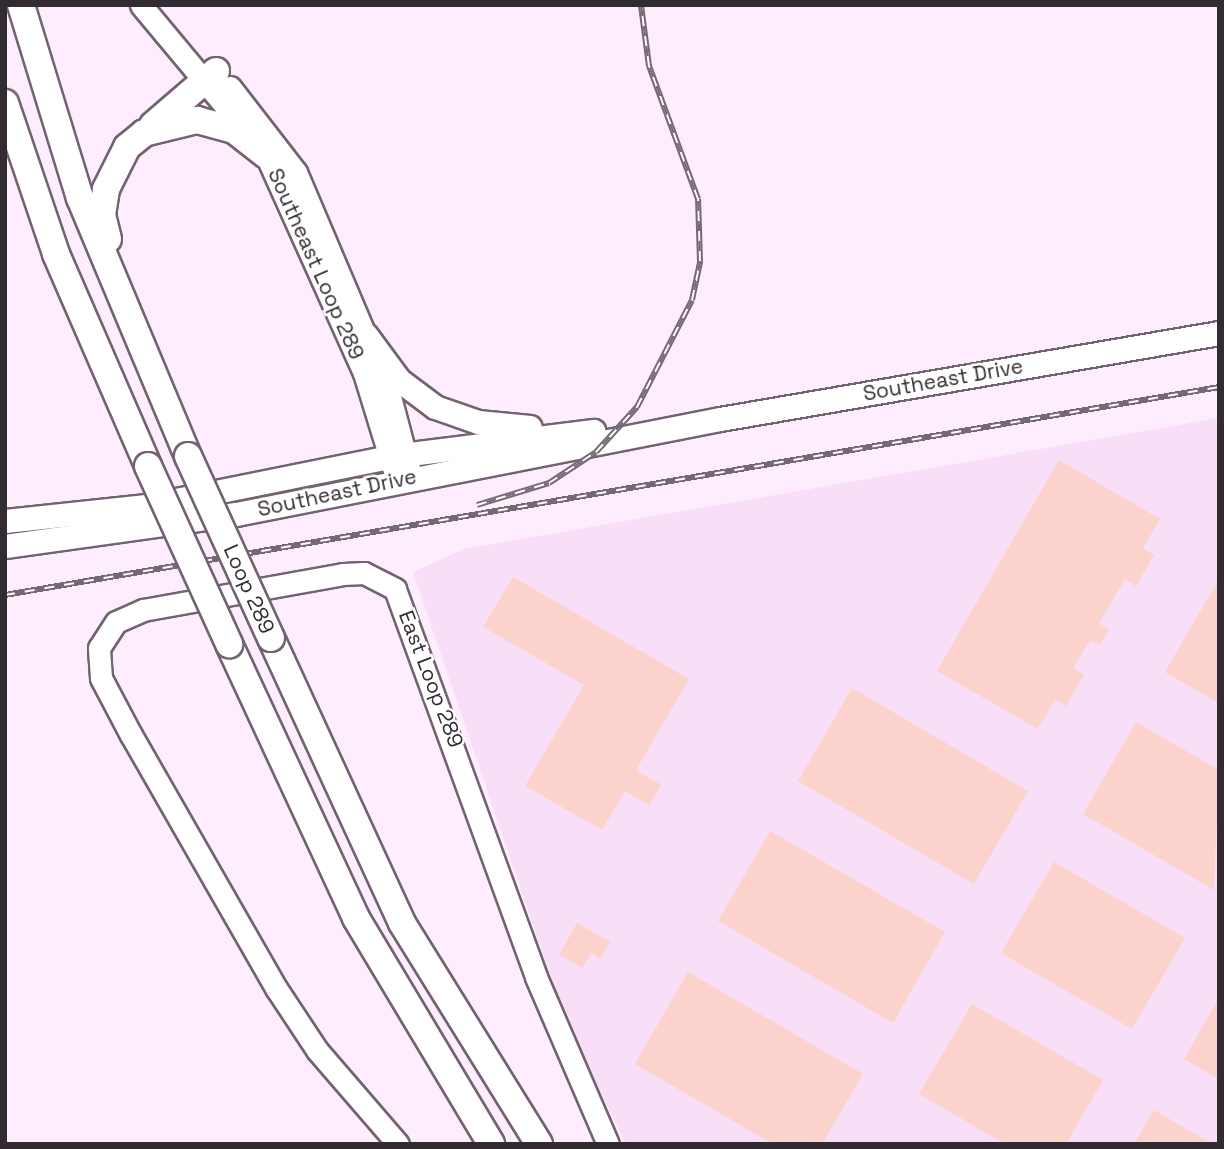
<!DOCTYPE html>
<style>
body{margin:0}
#map{position:relative;width:1224px;height:1149px;overflow:hidden;background:#feedfc;font-family:"Space Grotesk",sans-serif}
div>[style]{position:absolute}
[style*='--x']{left:calc(var(--x)*1px);top:calc(var(--y)*1px);width:calc(var(--w)*1px);rotate:calc(var(--a)*1deg)}
.built>*{inset:0;background:#f8def6}
.building>*{inset:0;background:#fcd3cc}
.roads{filter:drop-shadow(2px 0 #736272) drop-shadow(-2px 0 #736272) drop-shadow(0 2px #736272) drop-shadow(0 -2px #736272)}
.secondary>*{height:21px;margin:-10.5px;padding:0 10.5px;transform-origin:10.5px;border-radius:10.5px;background:#fff}
.primary>*{height:23px;margin:-11.5px;padding:0 11.5px;transform-origin:11.5px;border-radius:11.5px;background:#fff}
.highway>*{height:26px;margin:-13px;padding:0 13px;transform-origin:13px;border-radius:13px;background:#fff}
.rail>*{height:6px;margin-top:-3px;transform-origin:0;background:repeating-linear-gradient(90deg,#fff 0 10px,#746972 0 20px);box-sizing:border-box;border-block:2px solid #746972}
.bridges{filter:drop-shadow(2px 0 #736272) drop-shadow(-2px 0 #736272) drop-shadow(0 2px #736272) drop-shadow(0 -2px #736272)}
.highway-bridge>*{height:26px;margin:-13px;padding:0 13px;transform-origin:13px;border-radius:13px;background:#fff}
span{translate:-50% -50%;white-space:nowrap;text-align:center;line-height:1.15;-webkit-text-stroke:5px #fff;paint-order:stroke}
.street-label{font-size:21px;color:#332b32}
.frame{position:absolute;inset:0;border:7px solid #332b32;pointer-events:none}
</style>
<div id="map">
<div class="built">
<div style="clip-path:polygon(1219px 418px,1219px 1144px,626px 1144px,566px 1022px,413px 572px,464px 549px)"></div>
</div>
<div class="building">
<div style="clip-path:polygon(1059px 460px,1160px 519px,1143px 548px,1154px 555px,1136px 586px,1125px 579px,1099px 623px,1109px 629px,1100px 645px,1090px 640px,1073px 668px,1084px 675px,1066px 706px,1055px 700px,1038px 729px,937px 671px)"></div>
<div style="clip-path:polygon(513px 577px,689px 679px,636px 770px,661px 785px,649px 805px,625px 791px,602px 830px,525px 786px,584px 685px,483px 627px)"></div>
<div style="clip-path:polygon(1219px 579px,1219px 703px,1165px 672px)"></div>
<div style="clip-path:polygon(852px 688px,1028px 791px,974px 884px,798px 781px)"></div>
<div style="clip-path:polygon(1136px 722px,1219px 770px,1214px 890px,1083px 814px)"></div>
<div style="clip-path:polygon(770px 831px,945px 932px,893px 1023px,718px 921px)"></div>
<div style="clip-path:polygon(1054px 862px,1185px 938px,1132px 1029px,1001px 953px)"></div>
<div style="clip-path:polygon(577px 923px,610px 942px,600px 959px,591px 953px,582px 968px,559px 955px)"></div>
<div style="clip-path:polygon(688px 972px,863px 1074px,822px 1144px,773px 1144px,635px 1064px)"></div>
<div style="clip-path:polygon(1219px 998px,1219px 1079px,1184px 1059px)"></div>
<div style="clip-path:polygon(972px 1004px,1103px 1080px,1066px 1144px,1005px 1144px,919px 1094px)"></div>
<div style="clip-path:polygon(1154px 1110px,1212px 1144px,1134px 1144px)"></div>
</div>
<div class="roads">
<div class="secondary">
<div style="--x:141;--y:5;--w:195;--a:50.2"></div>
<div style="--x:266;--y:155;--w:239;--a:65.8"></div>
<div style="--x:364;--y:373;--w:112;--a:72.9"></div>
<div style="--x:230;--y:87;--w:108;--a:52.2"></div>
<div style="--x:296;--y:172;--w:236;--a:67"></div>
<div style="--x:388;--y:389;--w:86;--a:75.2"></div>
<div style="--x:398;--y:1144;--w:124;--a:-130.8"></div>
<div style="--x:317;--y:1050;--w:74;--a:-123.5"></div>
<div style="--x:276;--y:988;--w:292;--a:-119.8"></div>
<div style="--x:131;--y:735;--w:64;--a:-117.8"></div>
<div style="--x:101;--y:678;--w:30;--a:-94"></div>
<div style="--x:99;--y:648;--w:31;--a:-57"></div>
<div style="--x:116;--y:622;--w:30;--a:-24"></div>
<div style="--x:143;--y:610;--w:203;--a:-10.2"></div>
<div style="--x:343;--y:574;--w:21;--a:-3"></div>
<div style="--x:364;--y:573;--w:35;--a:27"></div>
<div style="--x:395;--y:589;--w:413;--a:70"></div>
<div style="--x:536;--y:977;--w:182;--a:66.7"></div>
</div>
<div class="primary">
<div style="--x:366;--y:335;--w:56;--a:53.7"></div>
<div style="--x:399;--y:380;--w:45;--a:36.9"></div>
<div style="--x:435;--y:407;--w:46;--a:19.2"></div>
<div style="--x:478;--y:422;--w:52;--a:5.5"></div>
<div style="--x:5;--y:521;--w:142;--a:-6.1"></div>
<div style="--x:146;--y:506;--w:253;--a:-11.4"></div>
<div style="--x:394;--y:456;--w:201;--a:-7.2"></div>
<div style="--x:5;--y:546;--w:233;--a:-7.9"></div>
<div style="--x:236;--y:514;--w:493;--a:-11.1"></div>
<div style="--x:720;--y:419;--w:506;--a:-9.78"></div>
</div>
<div class="highway">
<div style="--x:21;--y:5;--w:202;--a:73"></div>
<div style="--x:80;--y:198;--w:280;--a:67.3"></div>
<div style="--x:5;--y:103;--w:159;--a:71.3"></div>
<div style="--x:56;--y:254;--w:231;--a:66.5"></div>
<div style="--x:153;--y:125;--w:83;--a:-40.6"></div>
<div style="--x:108;--y:239;--w:25;--a:-104"></div>
<div style="--x:102;--y:215;--w:26;--a:-81"></div>
<div style="--x:106;--y:189;--w:47;--a:-63.4"></div>
<div style="--x:127;--y:147;--w:22;--a:-39"></div>
<div style="--x:144;--y:133;--w:55;--a:-13.8"></div>
<div style="--x:197;--y:120;--w:38;--a:15"></div>
<div style="--x:234;--y:130;--w:41;--a:38"></div>
<div style="--x:271;--y:638;--w:314;--a:65.3"></div>
<div style="--x:402;--y:923;--w:260;--a:58.2"></div>
<div style="--x:229;--y:644;--w:302;--a:65.1"></div>
<div style="--x:356;--y:918;--w:263;--a:59.1"></div>
</div>
</div>
<div class="rail">
<div style="--x:477;--y:505;--w:75;--a:-17"></div>
<div style="--x:549;--y:483;--w:56;--a:-33.4"></div>
<div style="--x:596;--y:452;--w:61;--a:-47.7"></div>
<div style="--x:637;--y:407;--w:120;--a:-62.8"></div>
<div style="--x:692;--y:300;--w:40;--a:-78"></div>
<div style="--x:700;--y:261;--w:62;--a:-91.8"></div>
<div style="--x:698;--y:199;--w:142;--a:-110.2"></div>
<div style="--x:649;--y:66;--w:62;--a:-97.5"></div>
<div style="--x:5;--y:595;--w:1232;--a:-9.72"></div>
</div>
<div class="bridges">
<div class="highway-bridge">
<div style="--x:188;--y:456;--w:200;--a:65.5"></div>
<div style="--x:148;--y:466;--w:196;--a:65.5"></div>
</div>
</div>
<div class="street-label">
<span style="left:316px;top:264px;rotate:66deg">Southeast Loop 289</span>
<span style="left:943px;top:380px;rotate:-10deg">Southeast Drive</span>
<span style="left:337px;top:493px;rotate:-12deg">Southeast Drive</span>
<span style="left:249px;top:589px;rotate:66deg">Loop 289</span>
<span style="left:431px;top:679px;rotate:69deg">East Loop 289</span>
</div>
<div class="frame"></div>
</div>
